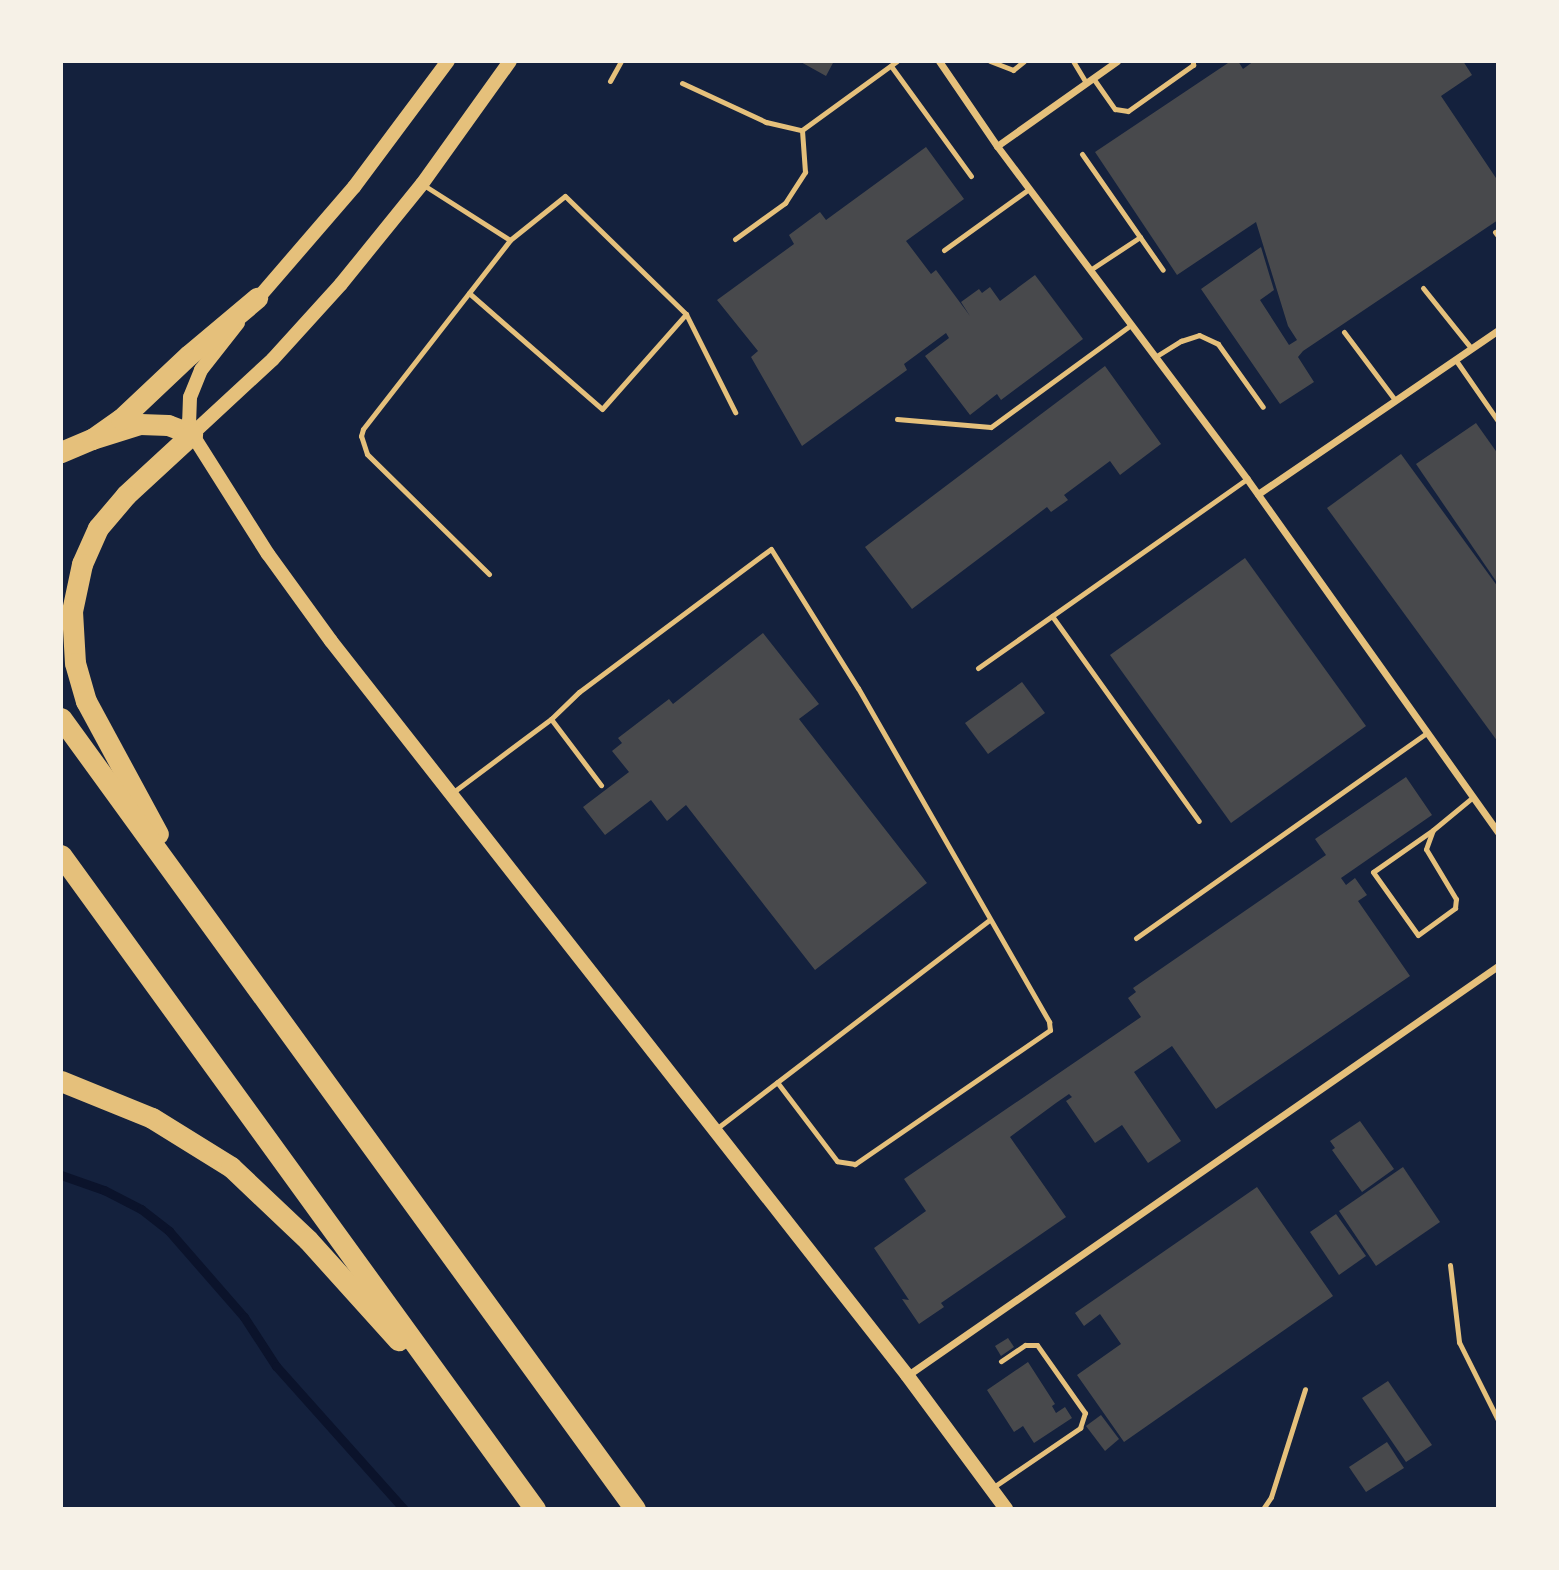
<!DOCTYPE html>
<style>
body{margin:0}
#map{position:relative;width:1559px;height:1570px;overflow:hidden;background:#14213d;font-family:"Source Sans 3",sans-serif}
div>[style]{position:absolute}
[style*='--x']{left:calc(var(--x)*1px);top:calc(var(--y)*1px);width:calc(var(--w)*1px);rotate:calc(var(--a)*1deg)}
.stream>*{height:9px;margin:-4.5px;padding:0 4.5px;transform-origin:4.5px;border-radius:4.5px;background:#0b132b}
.building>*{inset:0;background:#48494c}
.service>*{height:5px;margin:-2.5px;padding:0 2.5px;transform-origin:2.5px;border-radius:2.5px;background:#e5c07b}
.minor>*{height:7px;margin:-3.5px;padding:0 3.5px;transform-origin:3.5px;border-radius:3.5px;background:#e5c07b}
.secondary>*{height:14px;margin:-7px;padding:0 7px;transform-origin:7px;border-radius:7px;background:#e5c07b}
.motorway>*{height:21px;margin:-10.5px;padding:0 10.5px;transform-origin:10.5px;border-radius:10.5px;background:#e5c07b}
span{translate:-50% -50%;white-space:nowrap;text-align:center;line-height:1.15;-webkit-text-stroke:7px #f6f1e7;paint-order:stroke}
.frame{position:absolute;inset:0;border:63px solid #f6f1e7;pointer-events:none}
</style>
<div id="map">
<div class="stream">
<div style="--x:61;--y:1175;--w:46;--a:19.2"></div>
<div style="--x:104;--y:1190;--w:42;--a:27.2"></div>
<div style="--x:141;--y:1209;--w:36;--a:38"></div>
<div style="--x:169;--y:1231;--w:114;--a:48.9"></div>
<div style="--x:244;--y:1317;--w:59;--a:56.9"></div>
<div style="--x:276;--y:1366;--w:192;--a:48.2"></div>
</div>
<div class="building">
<div style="clip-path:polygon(799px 61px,834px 61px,826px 76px)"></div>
<div style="clip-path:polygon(1231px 61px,1238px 61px,1243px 69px,1254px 61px,1463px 61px,1472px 75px,1441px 96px,1498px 181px,1498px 220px,1303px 351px,1298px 357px,1314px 382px,1280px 404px,1201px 289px,1261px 247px,1274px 290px,1260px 300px,1289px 345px,1297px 340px,1288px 326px,1256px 222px,1177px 275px,1095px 152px)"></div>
<div style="clip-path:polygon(926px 147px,964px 199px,906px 241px,931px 274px,936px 270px,970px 316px,961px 302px,979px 289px,982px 293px,990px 287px,1000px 301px,1035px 275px,1083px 339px,1001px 400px,997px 394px,970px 415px,925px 356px,949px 338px,946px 333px,904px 364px,907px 370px,802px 446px,751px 357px,758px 351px,717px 300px,794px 244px,789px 235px,820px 212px,826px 220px)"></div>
<div style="clip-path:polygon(1105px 366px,1161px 444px,1120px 475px,1110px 461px,1064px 495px,1068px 500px,1051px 512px,1047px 507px,912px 609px,865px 547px)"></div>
<div style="clip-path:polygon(1476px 423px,1498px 454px,1498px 584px,1416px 464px)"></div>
<div style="clip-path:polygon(1401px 454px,1498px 587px,1498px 742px,1327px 508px)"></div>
<div style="clip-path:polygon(1245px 558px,1366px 726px,1231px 823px,1110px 655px)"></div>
<div style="clip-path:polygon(763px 633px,819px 704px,799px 719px,927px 883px,815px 970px,686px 805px,667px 821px,651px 800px,605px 835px,583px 807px,629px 772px,612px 751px,622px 743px,618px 738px,669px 699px,673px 704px)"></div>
<div style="clip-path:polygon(1022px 682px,1045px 713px,988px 754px,965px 723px)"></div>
<div style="clip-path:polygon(1406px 777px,1432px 815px,1341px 878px,1346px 885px,1355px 878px,1367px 895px,1358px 901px,1410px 976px,1216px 1109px,1172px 1046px,1134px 1072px,1181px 1141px,1148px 1163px,1122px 1125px,1095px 1143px,1066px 1101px,1072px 1097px,1069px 1094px,1056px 1103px,1010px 1137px,1066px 1217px,941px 1303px,944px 1307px,919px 1324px,902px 1299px,909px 1300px,874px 1248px,926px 1211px,904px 1179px,1141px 1017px,1128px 998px,1136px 992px,1133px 988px,1326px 855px,1315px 839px)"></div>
<div style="clip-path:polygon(1360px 1121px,1394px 1169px,1362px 1192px,1332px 1150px,1335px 1148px,1330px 1141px)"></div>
<div style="clip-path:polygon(1403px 1167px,1440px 1222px,1376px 1266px,1339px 1211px)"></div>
<div style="clip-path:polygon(1257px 1187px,1333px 1296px,1124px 1442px,1077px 1375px,1121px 1344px,1100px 1314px,1084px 1326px,1075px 1313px)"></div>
<div style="clip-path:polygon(1336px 1214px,1366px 1256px,1339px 1275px,1310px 1232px)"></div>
<div style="clip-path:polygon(1008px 1338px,1014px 1347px,1001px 1356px,995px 1346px)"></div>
<div style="clip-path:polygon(1028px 1362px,1055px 1404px,1052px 1406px,1056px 1413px,1065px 1407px,1072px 1418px,1034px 1443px,1023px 1426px,1014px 1432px,987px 1390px)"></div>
<div style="clip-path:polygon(1388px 1381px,1432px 1445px,1406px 1462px,1362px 1398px)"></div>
<div style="clip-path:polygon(1101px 1415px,1119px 1439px,1105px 1451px,1086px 1426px)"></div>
<div style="clip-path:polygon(1387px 1442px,1404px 1468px,1366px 1492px,1349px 1467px)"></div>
</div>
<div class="service">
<div style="--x:990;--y:61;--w:25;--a:21"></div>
<div style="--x:1013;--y:70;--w:14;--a:-39"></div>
<div style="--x:1073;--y:61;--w:26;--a:59"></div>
<div style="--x:891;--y:66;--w:136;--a:54"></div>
<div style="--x:1093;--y:78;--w:38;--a:55"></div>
<div style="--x:1115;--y:109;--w:13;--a:9"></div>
<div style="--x:1128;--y:111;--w:80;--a:-35.3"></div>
<div style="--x:1193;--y:65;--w:4;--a:-90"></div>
<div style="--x:610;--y:81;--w:23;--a:-61"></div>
<div style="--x:682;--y:83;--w:93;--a:24.9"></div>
<div style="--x:766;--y:122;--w:37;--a:13"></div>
<div style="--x:802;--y:130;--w:117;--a:-36"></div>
<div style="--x:1082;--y:154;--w:141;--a:55.1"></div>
<div style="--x:422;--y:184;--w:104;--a:32.5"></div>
<div style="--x:510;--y:240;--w:70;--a:-38.7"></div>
<div style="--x:565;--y:196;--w:169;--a:44.3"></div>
<div style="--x:686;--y:314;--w:110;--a:63.4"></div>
<div style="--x:1495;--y:232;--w:5;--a:53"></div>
<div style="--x:735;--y:239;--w:62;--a:-35.8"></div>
<div style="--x:785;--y:203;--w:37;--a:-57"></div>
<div style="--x:805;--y:172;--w:42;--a:-94.1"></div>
<div style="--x:944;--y:250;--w:105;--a:-35.7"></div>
<div style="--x:1090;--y:270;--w:60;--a:-33.4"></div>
<div style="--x:1423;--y:288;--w:77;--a:51.3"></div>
<div style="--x:469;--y:293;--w:176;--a:41.1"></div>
<div style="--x:602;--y:409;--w:127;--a:-48.5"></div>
<div style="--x:1344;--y:332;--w:85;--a:53.1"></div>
<div style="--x:1155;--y:357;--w:31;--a:-32"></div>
<div style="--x:1181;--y:341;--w:19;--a:-18"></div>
<div style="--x:1199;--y:335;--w:21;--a:25"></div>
<div style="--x:1218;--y:344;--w:77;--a:54.5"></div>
<div style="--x:1455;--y:359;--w:75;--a:55.3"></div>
<div style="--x:897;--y:419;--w:94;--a:4.9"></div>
<div style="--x:991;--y:427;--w:173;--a:-36.1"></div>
<div style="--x:489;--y:574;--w:171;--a:-135.5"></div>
<div style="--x:367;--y:454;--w:19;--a:-108"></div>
<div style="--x:361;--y:436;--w:7;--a:-74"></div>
<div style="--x:363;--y:429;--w:239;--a:-52.1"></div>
<div style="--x:1052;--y:616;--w:252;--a:54.4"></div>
<div style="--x:978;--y:668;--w:329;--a:-35.1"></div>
<div style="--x:551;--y:719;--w:83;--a:52.9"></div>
<div style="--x:452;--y:793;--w:124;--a:-36.8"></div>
<div style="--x:551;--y:719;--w:39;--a:-44"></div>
<div style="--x:579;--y:692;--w:239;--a:-36.7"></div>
<div style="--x:771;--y:549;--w:164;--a:58"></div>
<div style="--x:858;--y:688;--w:385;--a:60.2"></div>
<div style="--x:1049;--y:1022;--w:8;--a:83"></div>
<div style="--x:1050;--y:1030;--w:237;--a:145.5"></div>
<div style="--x:855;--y:1164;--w:18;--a:-171"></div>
<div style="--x:837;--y:1161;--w:99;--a:-127.2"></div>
<div style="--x:1433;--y:830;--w:73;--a:145"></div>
<div style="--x:1373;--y:872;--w:77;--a:54.5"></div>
<div style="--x:1418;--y:935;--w:46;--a:-36.1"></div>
<div style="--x:1455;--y:908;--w:9;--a:-84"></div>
<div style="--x:1456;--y:899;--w:58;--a:-121"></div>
<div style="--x:1426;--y:849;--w:20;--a:-70"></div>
<div style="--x:1433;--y:830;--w:52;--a:-39.5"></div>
<div style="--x:1136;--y:938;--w:356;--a:-35.2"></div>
<div style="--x:716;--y:1129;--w:344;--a:-37.4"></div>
<div style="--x:1450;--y:1265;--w:78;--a:83.3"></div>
<div style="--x:1459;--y:1342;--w:87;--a:63.4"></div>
<div style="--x:992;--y:1488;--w:107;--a:-34.3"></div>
<div style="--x:1080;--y:1428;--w:16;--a:-72"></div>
<div style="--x:1085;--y:1413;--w:83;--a:-125.2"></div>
<div style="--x:1037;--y:1345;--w:12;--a:180"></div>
<div style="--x:1025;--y:1345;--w:29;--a:146"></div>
<div style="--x:1263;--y:1509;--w:14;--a:-56"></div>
<div style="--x:1271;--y:1497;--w:113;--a:-72.5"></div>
</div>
<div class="minor">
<div style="--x:939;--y:61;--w:103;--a:55.7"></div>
<div style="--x:997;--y:146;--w:416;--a:53.1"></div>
<div style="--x:1247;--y:479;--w:433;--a:54.6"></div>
<div style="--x:997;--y:146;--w:147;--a:-35.3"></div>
<div style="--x:1258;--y:494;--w:291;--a:-34.3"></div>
<div style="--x:908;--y:1375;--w:718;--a:-34.73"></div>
</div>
<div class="secondary">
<div style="--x:253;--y:304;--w:155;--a:-49.2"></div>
<div style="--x:354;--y:187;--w:157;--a:-53.3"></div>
<div style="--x:238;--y:323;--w:60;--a:128.2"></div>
<div style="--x:201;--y:370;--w:29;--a:112"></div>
<div style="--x:190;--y:397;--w:24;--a:92"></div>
<div style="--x:189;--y:421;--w:13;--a:77"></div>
<div style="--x:192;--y:434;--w:142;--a:57.7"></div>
<div style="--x:268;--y:554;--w:107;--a:54.1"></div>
<div style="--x:331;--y:641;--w:933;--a:51.88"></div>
<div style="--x:907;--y:1375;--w:167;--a:53.5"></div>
<div style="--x:192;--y:434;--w:110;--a:-42.8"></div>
<div style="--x:273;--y:359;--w:101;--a:-47.8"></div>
<div style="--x:341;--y:284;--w:129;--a:-51"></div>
<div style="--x:422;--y:184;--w:151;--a:-54.4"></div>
</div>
<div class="motorway">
<div style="--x:92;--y:439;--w:50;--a:-17.4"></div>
<div style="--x:140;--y:424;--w:28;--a:2"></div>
<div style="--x:168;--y:425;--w:26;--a:21"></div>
<div style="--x:192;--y:434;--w:90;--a:137.3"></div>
<div style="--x:126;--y:495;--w:43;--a:130.3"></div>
<div style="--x:98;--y:528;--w:39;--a:114"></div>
<div style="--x:82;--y:564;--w:48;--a:102"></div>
<div style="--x:72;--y:611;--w:52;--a:86.7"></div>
<div style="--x:75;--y:663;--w:40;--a:74"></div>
<div style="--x:86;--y:701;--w:151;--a:61.6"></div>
<div style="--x:61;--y:452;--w:34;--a:-23"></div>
<div style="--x:92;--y:439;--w:35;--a:-35"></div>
<div style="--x:121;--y:419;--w:93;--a:-43.3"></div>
<div style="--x:189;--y:355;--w:89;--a:-40"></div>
<div style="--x:61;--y:718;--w:977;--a:54.03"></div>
<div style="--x:61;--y:855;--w:808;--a:54.07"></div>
<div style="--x:61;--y:1081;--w:98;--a:22.1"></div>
<div style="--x:152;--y:1118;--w:93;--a:31.8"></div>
<div style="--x:231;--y:1167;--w:106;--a:43.5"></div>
<div style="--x:308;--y:1240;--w:135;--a:48"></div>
</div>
<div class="frame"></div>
</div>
